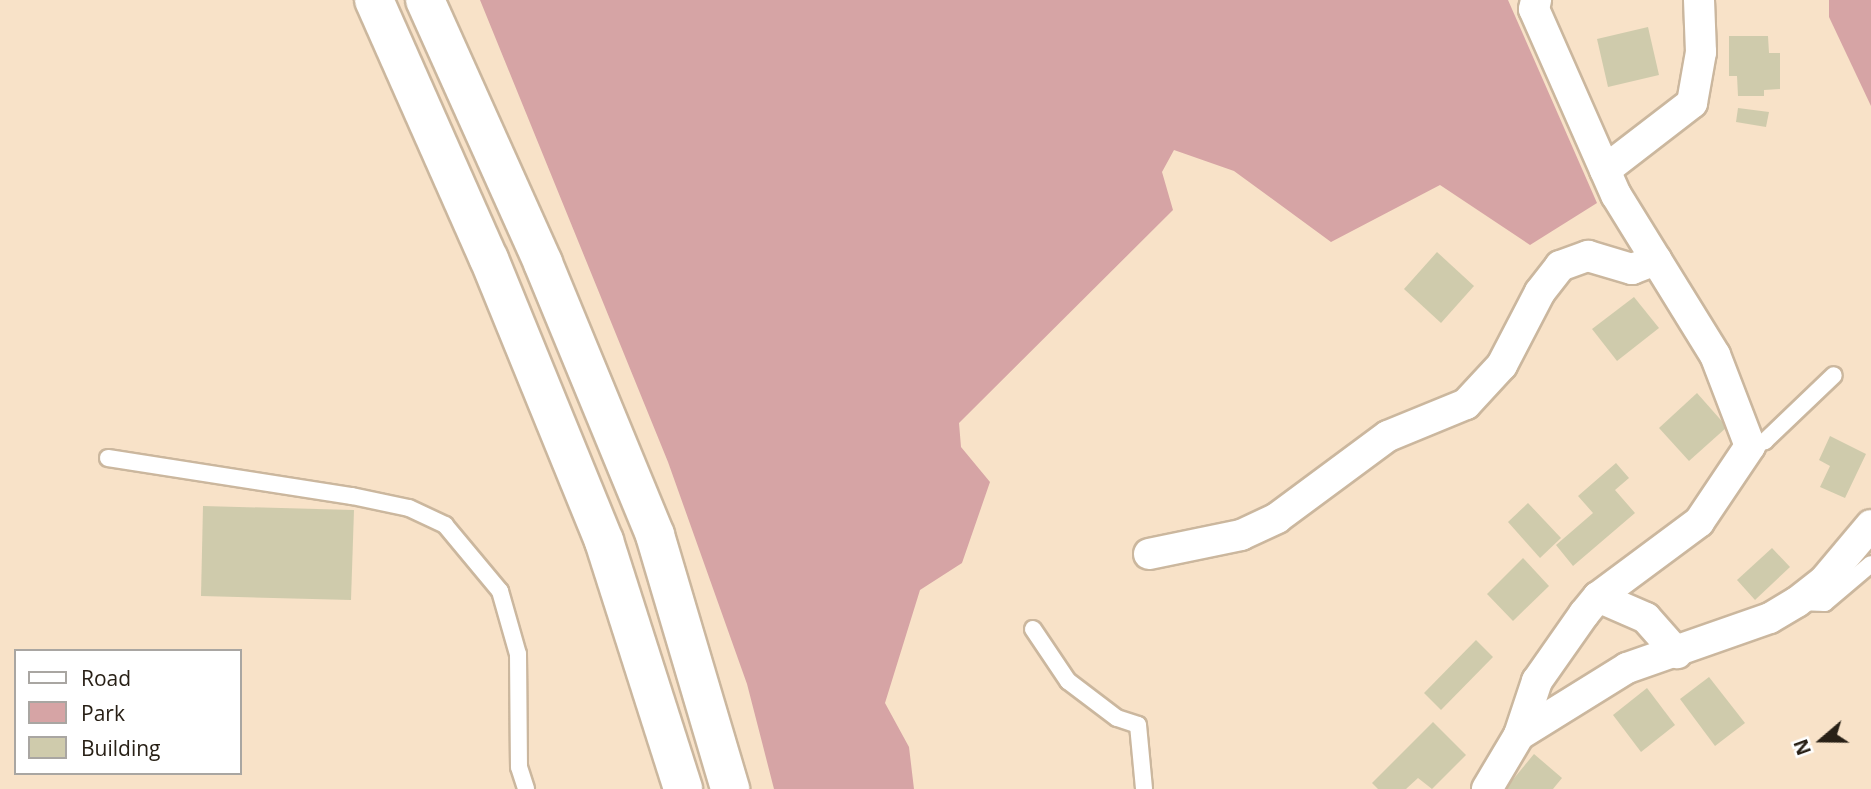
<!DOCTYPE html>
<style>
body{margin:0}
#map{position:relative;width:1871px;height:789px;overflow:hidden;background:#f8e2c8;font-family:"Open Sans",sans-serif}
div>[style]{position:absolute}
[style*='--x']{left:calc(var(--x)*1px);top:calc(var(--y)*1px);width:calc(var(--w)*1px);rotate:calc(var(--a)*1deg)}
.green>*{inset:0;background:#d6a4a5}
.building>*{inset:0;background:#cfcbac}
.roads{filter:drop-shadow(2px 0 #cbb79e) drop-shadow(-2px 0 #cbb79e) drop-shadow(0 2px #cbb79e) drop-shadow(0 -2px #cbb79e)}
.service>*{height:16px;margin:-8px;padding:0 8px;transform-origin:8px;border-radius:8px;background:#fff}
.minor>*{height:30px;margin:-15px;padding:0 15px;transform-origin:15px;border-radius:15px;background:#fff}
.motorway>*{height:38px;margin:-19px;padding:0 19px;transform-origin:19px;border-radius:19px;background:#fff}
span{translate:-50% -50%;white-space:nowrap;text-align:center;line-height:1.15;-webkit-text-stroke:7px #fff;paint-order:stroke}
.legend{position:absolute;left:14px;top:649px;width:228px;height:126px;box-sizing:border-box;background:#fff;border:2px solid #a9a6a2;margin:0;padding:9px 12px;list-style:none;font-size:21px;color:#282016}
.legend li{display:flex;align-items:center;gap:14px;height:35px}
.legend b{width:35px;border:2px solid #a9a6a2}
.north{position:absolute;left:1787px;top:705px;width:70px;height:70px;-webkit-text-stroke:5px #fff;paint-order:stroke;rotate:250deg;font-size:19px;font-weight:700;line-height:28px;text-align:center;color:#282016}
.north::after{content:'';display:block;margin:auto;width:24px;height:32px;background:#282016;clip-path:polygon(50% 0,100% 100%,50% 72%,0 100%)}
</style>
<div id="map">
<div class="green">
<div style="clip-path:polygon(480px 0,1508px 0,1597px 203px,1530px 245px,1440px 185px,1331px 242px,1234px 171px,1174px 150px,1162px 172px,1173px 210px,959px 423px,961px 447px,990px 482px,962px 563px,920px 590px,885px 703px,909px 747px,914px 789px,774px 789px,747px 684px,668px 462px)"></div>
<div style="clip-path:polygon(1829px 0,1871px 0,1871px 106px,1829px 17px)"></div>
</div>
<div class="building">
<div style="clip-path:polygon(1648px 27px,1659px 75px,1608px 87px,1597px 39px)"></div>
<div style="clip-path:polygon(1729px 36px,1768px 36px,1769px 53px,1780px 53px,1780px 89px,1764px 90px,1764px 96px,1738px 96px,1737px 76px,1729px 76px)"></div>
<div style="clip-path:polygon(1738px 108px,1769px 112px,1766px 127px,1736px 122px)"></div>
<div style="clip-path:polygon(1437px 252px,1474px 286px,1441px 323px,1404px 289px)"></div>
<div style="clip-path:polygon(1634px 297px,1659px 328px,1617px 361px,1592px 329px)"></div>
<div style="clip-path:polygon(1697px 393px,1727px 427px,1689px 461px,1659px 428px)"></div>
<div style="clip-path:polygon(1830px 436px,1866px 454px,1845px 498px,1820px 487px,1830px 466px,1819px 460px)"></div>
<div style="clip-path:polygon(1616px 463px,1629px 478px,1615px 490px,1635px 513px,1573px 566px,1556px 545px,1593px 513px,1578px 496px)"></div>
<div style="clip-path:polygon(1528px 503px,1561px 538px,1540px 558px,1508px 522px)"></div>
<div style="clip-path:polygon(203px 506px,354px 510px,351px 600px,201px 596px)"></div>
<div style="clip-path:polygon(1772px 548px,1790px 567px,1755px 600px,1737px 580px)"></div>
<div style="clip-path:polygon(1523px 558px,1549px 586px,1513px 621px,1487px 594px)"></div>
<div style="clip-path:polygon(1476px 640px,1493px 657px,1441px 710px,1424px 693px)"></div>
<div style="clip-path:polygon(1709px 677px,1745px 723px,1715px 746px,1680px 699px)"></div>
<div style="clip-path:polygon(1647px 688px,1675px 725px,1641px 752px,1613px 715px)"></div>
<div style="clip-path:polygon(1433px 722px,1466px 755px,1432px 789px,1418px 778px,1406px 789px,1378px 789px,1372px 783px)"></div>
<div style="clip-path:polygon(1534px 754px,1562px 778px,1553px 789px,1505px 789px)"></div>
</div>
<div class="roads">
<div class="service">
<div style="--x:1750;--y:446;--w:16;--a:-18"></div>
<div style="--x:1765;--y:441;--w:95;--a:-43.7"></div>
<div style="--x:108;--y:458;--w:247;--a:8.9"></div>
<div style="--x:352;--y:496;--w:58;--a:11.9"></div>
<div style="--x:409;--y:508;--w:40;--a:25"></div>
<div style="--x:445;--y:525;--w:86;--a:50.2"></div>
<div style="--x:500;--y:591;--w:66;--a:74.1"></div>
<div style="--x:518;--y:654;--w:113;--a:89.5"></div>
<div style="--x:519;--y:767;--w:23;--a:72"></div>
<div style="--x:1799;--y:602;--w:26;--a:2"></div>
<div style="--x:1825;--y:603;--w:60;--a:-40.3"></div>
<div style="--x:1033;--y:629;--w:63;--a:56.1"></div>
<div style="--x:1068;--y:681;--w:61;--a:37.1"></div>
<div style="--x:1117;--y:718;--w:22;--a:18"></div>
<div style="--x:1138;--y:725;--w:64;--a:84.6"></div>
</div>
<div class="minor">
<div style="--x:1605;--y:170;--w:110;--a:-37.6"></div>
<div style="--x:1692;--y:103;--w:52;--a:-80"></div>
<div style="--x:1701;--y:52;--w:52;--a:-92.2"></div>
<div style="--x:1149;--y:554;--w:94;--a:-11.7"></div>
<div style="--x:1241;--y:535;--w:40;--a:-25"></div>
<div style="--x:1277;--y:518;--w:138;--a:-36.5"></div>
<div style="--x:1388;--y:436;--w:84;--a:-22.3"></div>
<div style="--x:1466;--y:404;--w:53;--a:-47.3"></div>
<div style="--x:1502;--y:365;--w:82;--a:-62.5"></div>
<div style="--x:1540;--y:292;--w:33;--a:-52"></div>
<div style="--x:1560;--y:266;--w:30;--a:-20"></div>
<div style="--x:1588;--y:256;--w:46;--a:16.5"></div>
<div style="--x:1632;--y:269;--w:26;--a:-21"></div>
<div style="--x:1598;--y:597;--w:52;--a:23.6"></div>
<div style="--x:1646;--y:618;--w:47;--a:48.5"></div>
<div style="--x:1519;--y:735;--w:127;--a:-31.8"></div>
<div style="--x:1627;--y:668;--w:151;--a:-19.3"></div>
<div style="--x:1770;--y:618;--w:31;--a:-31"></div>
<div style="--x:1797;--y:602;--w:34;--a:-38"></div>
<div style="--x:1824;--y:581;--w:73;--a:-50"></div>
<div style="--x:1487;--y:789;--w:63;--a:-59.3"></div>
<div style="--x:1519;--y:735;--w:57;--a:-71.6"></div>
<div style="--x:1537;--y:681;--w:82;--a:-55"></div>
<div style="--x:1584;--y:614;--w:22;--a:-51"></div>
<div style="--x:1598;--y:597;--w:126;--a:-36.6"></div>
<div style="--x:1699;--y:522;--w:92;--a:-56.1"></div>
<div style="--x:1750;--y:446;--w:97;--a:-111"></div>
<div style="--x:1715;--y:355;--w:188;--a:-121.7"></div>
<div style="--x:1616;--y:195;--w:203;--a:-113.8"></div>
<div style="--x:1534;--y:9;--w:9;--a:-77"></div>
</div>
<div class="motorway">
<div style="--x:374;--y:0;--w:283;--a:66.1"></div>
<div style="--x:489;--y:259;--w:305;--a:67.8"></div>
<div style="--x:604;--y:541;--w:260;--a:72.3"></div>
<div style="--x:425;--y:0;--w:288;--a:65.8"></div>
<div style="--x:543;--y:263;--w:294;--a:67.6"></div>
<div style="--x:655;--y:535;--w:265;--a:73.5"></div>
</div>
</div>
<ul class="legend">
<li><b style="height:9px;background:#fff"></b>Road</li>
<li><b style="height:19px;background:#d6a4a5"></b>Park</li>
<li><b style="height:19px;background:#cfcbac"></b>Building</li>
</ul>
<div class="north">N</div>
</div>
